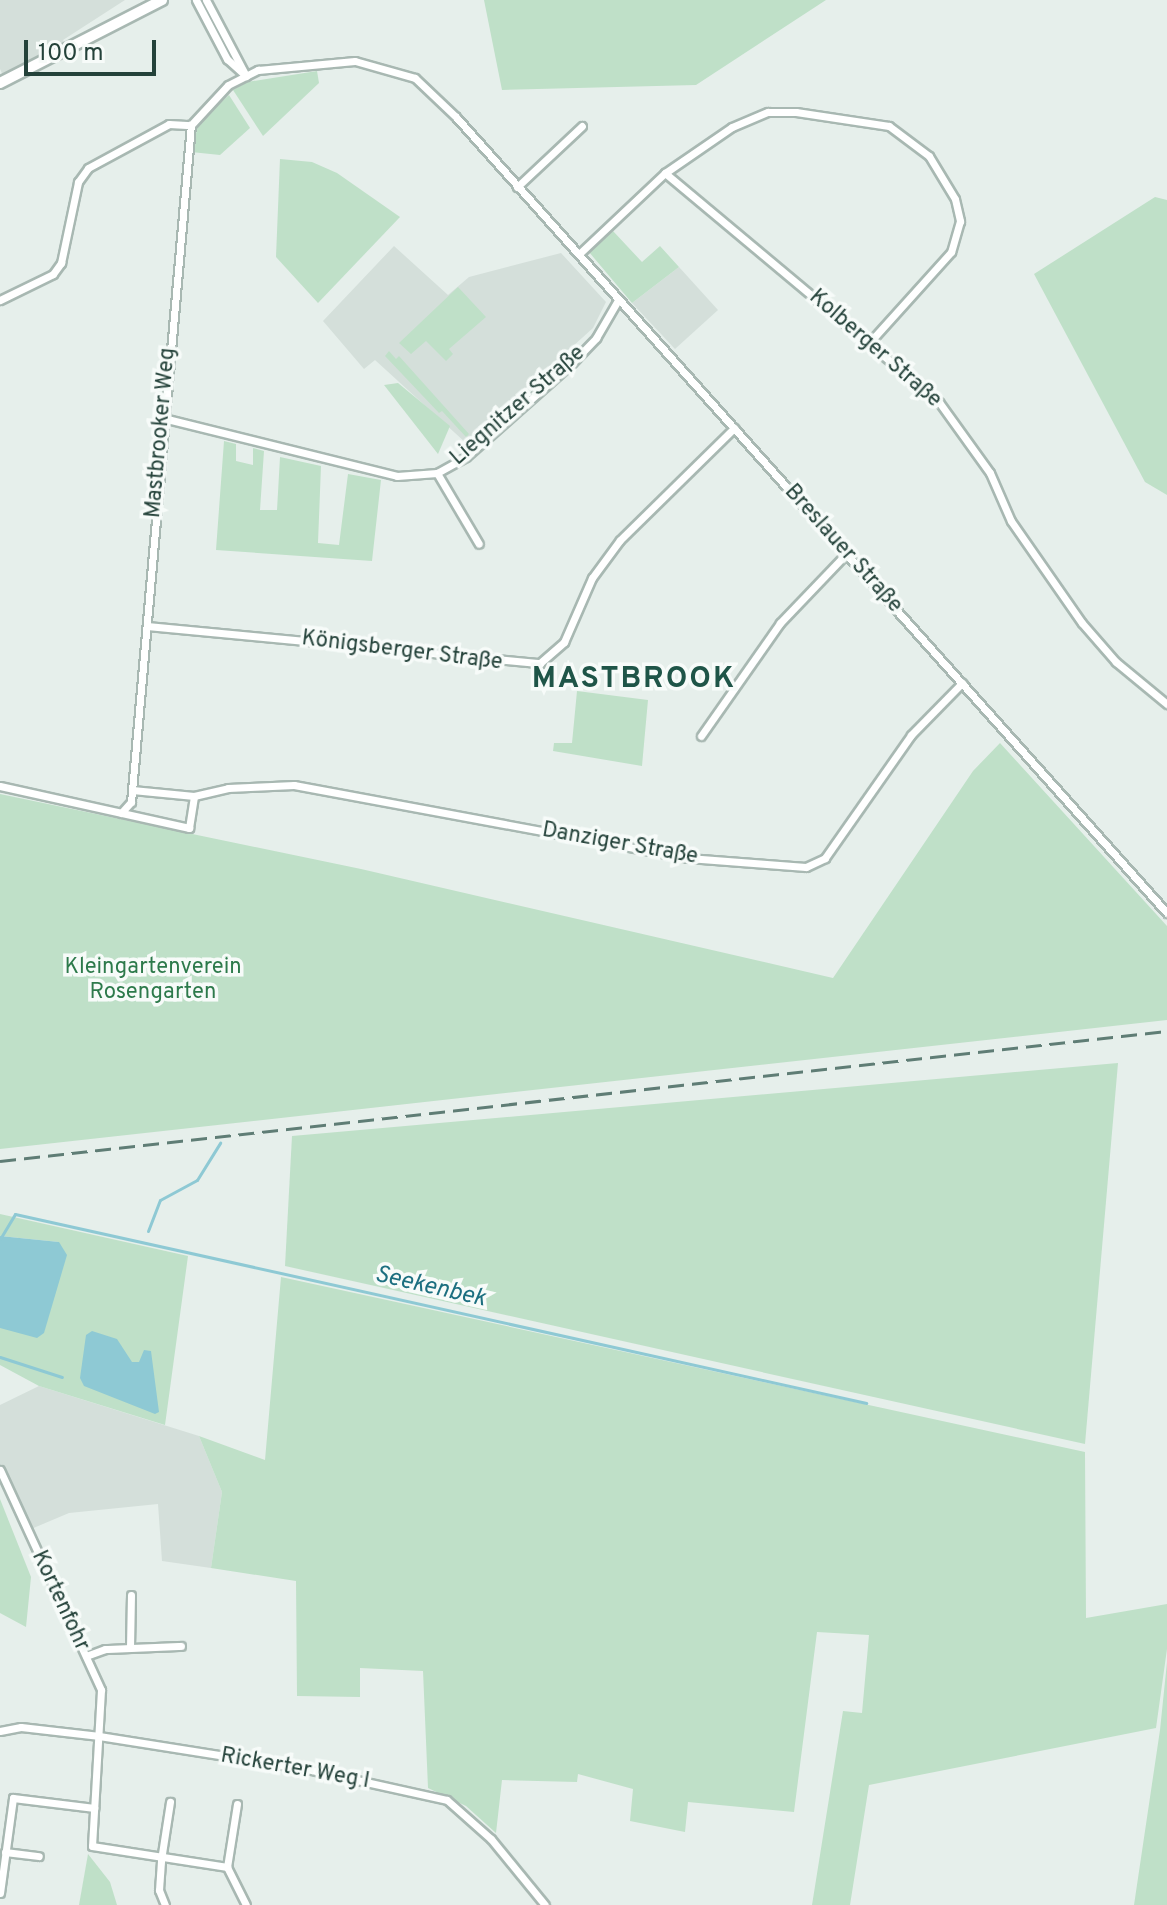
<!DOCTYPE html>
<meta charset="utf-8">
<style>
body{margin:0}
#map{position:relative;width:1167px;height:1905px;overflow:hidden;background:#e6efeb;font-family:Overpass,sans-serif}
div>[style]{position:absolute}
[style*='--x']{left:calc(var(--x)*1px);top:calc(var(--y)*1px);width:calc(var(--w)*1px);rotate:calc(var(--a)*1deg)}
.built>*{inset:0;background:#d4dfda}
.green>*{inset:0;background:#bfe0c8}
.water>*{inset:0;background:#8ec9d4}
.stream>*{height:3px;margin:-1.5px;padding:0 1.5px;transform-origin:1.5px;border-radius:1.5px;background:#8ec9d4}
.roads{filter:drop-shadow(2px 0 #a8b8b2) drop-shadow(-2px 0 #a8b8b2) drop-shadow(0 2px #a8b8b2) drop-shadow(0 -2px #a8b8b2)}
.street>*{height:7px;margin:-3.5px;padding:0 3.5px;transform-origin:3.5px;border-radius:3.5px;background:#fff}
.secondary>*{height:10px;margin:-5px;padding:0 5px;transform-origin:5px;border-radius:5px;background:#fff}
.rail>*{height:3px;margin-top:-1.5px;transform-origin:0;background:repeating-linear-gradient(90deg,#5f7d75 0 16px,transparent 0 24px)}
span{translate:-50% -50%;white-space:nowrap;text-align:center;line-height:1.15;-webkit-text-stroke:7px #f7fbf9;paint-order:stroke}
.street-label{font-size:22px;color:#24423a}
.park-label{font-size:22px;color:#2d7a4b}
.water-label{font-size:24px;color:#1c6f80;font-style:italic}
.district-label{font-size:30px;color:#1f5548;font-weight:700;letter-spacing:2px}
.scale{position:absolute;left:24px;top:40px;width:132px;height:36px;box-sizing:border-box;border:4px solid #24423a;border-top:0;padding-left:10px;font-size:24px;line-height:28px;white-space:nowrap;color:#24423a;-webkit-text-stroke:6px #f7fbf9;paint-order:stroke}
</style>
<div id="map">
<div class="built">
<div style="clip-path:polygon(0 0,125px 0,63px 40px,68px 49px,5px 80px,0 69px)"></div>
<div style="clip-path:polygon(394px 246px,448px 295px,469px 277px,561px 253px,606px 302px,593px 328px,466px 443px,375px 360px,364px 369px,323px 321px)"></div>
<div style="clip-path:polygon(679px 267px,718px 310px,675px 349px,632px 303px)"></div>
<div style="clip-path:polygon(39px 1386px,199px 1436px,222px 1492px,211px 1568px,162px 1561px,158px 1504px,69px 1513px,24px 1532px,0 1479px,0 1405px)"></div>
</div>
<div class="green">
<div style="clip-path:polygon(484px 0,826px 0,696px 85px,502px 90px)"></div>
<div style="clip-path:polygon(317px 71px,319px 83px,263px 136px,233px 90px,247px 82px)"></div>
<div style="clip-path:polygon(229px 95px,250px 128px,220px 155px,191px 152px,199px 122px)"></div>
<div style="clip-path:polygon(280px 159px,312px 162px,337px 173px,400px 217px,318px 303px,276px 257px)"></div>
<div style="clip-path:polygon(1155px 197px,1167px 200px,1167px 495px,1145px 482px,1034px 274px)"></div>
<div style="clip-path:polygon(613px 231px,642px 262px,660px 246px,679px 267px,632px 303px,589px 252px)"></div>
<div style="clip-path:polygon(458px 287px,486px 317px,449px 349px,453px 354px,446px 361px,426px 341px,411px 354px,399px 343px)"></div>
<div style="clip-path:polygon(389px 351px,396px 359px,399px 356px,469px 434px,466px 437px,442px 411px,439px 413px,385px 356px)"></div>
<div style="clip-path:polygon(398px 383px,450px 426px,438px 454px,384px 385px)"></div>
<div style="clip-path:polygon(224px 441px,236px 444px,236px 461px,253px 465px,253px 448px,264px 451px,260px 510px,277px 510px,280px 457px,321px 466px,318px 543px,339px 545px,348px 474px,381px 480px,372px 561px,216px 550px)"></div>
<div style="clip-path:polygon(577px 691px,648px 700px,642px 766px,553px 751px,554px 743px,572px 743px)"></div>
<div style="clip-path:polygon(1000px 743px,1167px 926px,1167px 1020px,0 1149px,0 794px,361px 869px,833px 978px,973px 771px)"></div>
<div style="clip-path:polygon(1118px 1063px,1085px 1444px,285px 1266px,292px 1136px)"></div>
<div style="clip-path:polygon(0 1214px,188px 1256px,165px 1425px,39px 1386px,0 1365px,0 1328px,59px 1242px,0 1236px)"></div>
<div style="clip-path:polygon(281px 1277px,1085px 1452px,1086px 1618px,1167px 1604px,1167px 1649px,1156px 1728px,869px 1785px,850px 1905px,812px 1905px,843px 1711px,862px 1713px,869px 1635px,817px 1632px,794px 1812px,688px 1802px,685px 1832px,630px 1821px,633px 1789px,578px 1774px,577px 1782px,502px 1780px,496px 1833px,466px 1806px,428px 1788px,423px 1671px,360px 1668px,360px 1697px,297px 1696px,296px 1581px,211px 1568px,222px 1492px,199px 1436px,265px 1460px)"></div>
<div style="clip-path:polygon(0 1499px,31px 1577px,26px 1627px,0 1613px)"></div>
<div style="clip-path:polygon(1167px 1662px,1167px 1905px,1134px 1905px,1160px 1730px)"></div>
<div style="clip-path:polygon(88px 1854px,110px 1882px,117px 1905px,79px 1905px)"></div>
</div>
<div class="water">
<div style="clip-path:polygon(0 1236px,59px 1242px,67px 1255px,44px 1333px,37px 1338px,0 1328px)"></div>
<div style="clip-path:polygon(92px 1331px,117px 1339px,132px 1362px,139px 1362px,144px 1350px,151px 1351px,159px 1412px,155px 1414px,84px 1386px,80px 1378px,86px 1335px)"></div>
</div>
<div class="stream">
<div style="--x:148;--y:1231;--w:33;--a:-69"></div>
<div style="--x:160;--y:1200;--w:42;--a:-28.4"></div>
<div style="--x:197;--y:1180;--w:44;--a:-58.1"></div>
<div style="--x:0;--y:1239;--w:29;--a:-59"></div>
<div style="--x:15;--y:1214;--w:872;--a:12.52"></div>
<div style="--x:0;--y:1357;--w:65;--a:17.9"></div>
</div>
<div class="roads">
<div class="street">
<div style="--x:196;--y:0;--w:67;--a:62.3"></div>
<div style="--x:227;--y:59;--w:25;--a:42"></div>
<div style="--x:206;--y:0;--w:86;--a:62.2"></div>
<div style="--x:665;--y:173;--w:357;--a:39.9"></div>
<div style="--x:939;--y:402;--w:87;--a:54.3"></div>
<div style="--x:990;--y:473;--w:52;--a:66.4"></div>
<div style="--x:1011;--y:521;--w:124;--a:55.2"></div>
<div style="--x:1082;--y:623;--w:52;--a:48.9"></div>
<div style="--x:1116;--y:662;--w:66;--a:39.5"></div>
<div style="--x:517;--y:187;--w:89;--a:-43.2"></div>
<div style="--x:579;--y:254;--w:118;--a:-43.3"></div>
<div style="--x:665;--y:173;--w:81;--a:-34.5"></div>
<div style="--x:732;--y:127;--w:39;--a:-23"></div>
<div style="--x:768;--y:112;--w:28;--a:0"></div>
<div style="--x:796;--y:112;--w:94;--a:8.6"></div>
<div style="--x:889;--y:126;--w:50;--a:36.9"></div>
<div style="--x:929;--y:156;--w:50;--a:58.8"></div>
<div style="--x:955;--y:199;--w:23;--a:77"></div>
<div style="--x:960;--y:221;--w:32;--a:106"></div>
<div style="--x:951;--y:252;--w:120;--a:132"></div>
<div style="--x:0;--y:300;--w:59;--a:-26.1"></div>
<div style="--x:53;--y:274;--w:14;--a:-54"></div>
<div style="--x:61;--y:263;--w:83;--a:-78.1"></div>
<div style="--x:78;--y:182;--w:17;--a:-54"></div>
<div style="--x:88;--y:168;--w:92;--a:-28.5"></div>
<div style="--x:169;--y:124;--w:22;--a:3"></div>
<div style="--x:163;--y:418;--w:241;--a:13.9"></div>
<div style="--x:397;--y:476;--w:40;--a:-4.3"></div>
<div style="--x:437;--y:473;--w:33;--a:-29"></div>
<div style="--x:466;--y:457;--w:142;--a:-41.6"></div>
<div style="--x:572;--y:363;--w:35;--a:-46"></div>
<div style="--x:596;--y:338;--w:44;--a:-59.9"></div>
<div style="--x:437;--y:473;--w:82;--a:59.4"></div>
<div style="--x:147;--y:626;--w:395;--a:5.4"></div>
<div style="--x:540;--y:663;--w:32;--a:-41"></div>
<div style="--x:564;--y:642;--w:70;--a:-66.4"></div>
<div style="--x:592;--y:578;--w:47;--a:-53.6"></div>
<div style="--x:620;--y:540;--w:160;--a:-44.5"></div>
<div style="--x:701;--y:736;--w:138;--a:-55"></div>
<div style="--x:780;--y:623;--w:97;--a:-46.3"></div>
<div style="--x:0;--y:786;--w:194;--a:12.5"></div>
<div style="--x:189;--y:828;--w:32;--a:-81"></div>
<div style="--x:194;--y:796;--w:62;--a:-174.5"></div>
<div style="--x:194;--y:796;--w:35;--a:-13"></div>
<div style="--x:228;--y:788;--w:66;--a:-2.6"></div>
<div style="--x:294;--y:785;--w:401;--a:10.5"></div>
<div style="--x:688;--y:858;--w:118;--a:4.4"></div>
<div style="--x:806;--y:867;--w:21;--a:-25"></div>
<div style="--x:825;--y:858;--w:150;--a:-55"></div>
<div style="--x:911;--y:735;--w:73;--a:-45.6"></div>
<div style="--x:121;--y:813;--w:15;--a:-48"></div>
<div style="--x:131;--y:802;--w:680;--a:-84.94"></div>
<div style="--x:191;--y:125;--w:54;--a:-47.2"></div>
<div style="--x:228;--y:85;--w:34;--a:-27"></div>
<div style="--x:258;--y:70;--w:97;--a:-5.3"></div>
<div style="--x:355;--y:61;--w:62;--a:15.8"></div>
<div style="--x:415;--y:78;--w:57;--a:43.6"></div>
<div style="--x:456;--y:117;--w:1067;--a:48.23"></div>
<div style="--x:0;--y:1470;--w:242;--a:65.3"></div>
<div style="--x:101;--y:1690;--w:156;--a:93.3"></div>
<div style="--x:92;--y:1846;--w:137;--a:8.8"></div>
<div style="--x:130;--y:1647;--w:52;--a:-88.9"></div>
<div style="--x:86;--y:1656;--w:20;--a:-20"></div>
<div style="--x:105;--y:1649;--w:76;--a:-2.3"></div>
<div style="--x:0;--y:1731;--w:21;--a:-11"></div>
<div style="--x:21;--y:1727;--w:79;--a:6.6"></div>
<div style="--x:99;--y:1736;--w:211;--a:9"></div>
<div style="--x:307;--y:1769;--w:143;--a:12.5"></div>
<div style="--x:447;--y:1800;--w:59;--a:41.6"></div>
<div style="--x:491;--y:1839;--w:85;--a:50.7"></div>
<div style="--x:237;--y:1804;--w:64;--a:99"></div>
<div style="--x:227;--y:1867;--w:42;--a:63.4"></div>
<div style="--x:5;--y:1852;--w:34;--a:7"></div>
<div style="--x:0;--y:1893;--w:96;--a:-82.2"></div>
<div style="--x:13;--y:1798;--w:82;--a:7"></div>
<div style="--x:165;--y:1905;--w:16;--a:-112"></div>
<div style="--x:159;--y:1890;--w:30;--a:-86"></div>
<div style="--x:161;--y:1860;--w:59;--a:-81.2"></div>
</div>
<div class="secondary">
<div style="--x:0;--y:83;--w:182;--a:-27.1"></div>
</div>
</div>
<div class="rail">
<div style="--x:0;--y:1161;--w:1174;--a:-6.36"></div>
</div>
<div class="street-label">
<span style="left:875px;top:349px;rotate:41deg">Kolberger Straße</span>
<span style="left:518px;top:406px;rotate:-41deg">Liegnitzer Straße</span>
<span style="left:161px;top:433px;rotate:-85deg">Mastbrooker Weg</span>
<span style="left:843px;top:549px;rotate:48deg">Breslauer Straße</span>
<span style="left:402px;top:651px;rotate:7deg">Königsberger Straße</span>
<span style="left:620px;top:844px;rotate:10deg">Danziger Straße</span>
<span style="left:60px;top:1601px;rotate:65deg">Kortenfohr</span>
<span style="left:295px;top:1769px;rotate:10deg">Rickerter Weg I</span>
</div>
<div class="park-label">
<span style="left:153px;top:980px">Kleingartenverein<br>Rosengarten</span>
</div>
<div class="water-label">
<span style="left:430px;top:1288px;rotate:13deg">Seekenbek</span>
</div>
<div class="district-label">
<span style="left:634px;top:680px">MASTBROOK</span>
</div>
<div class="scale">100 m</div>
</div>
